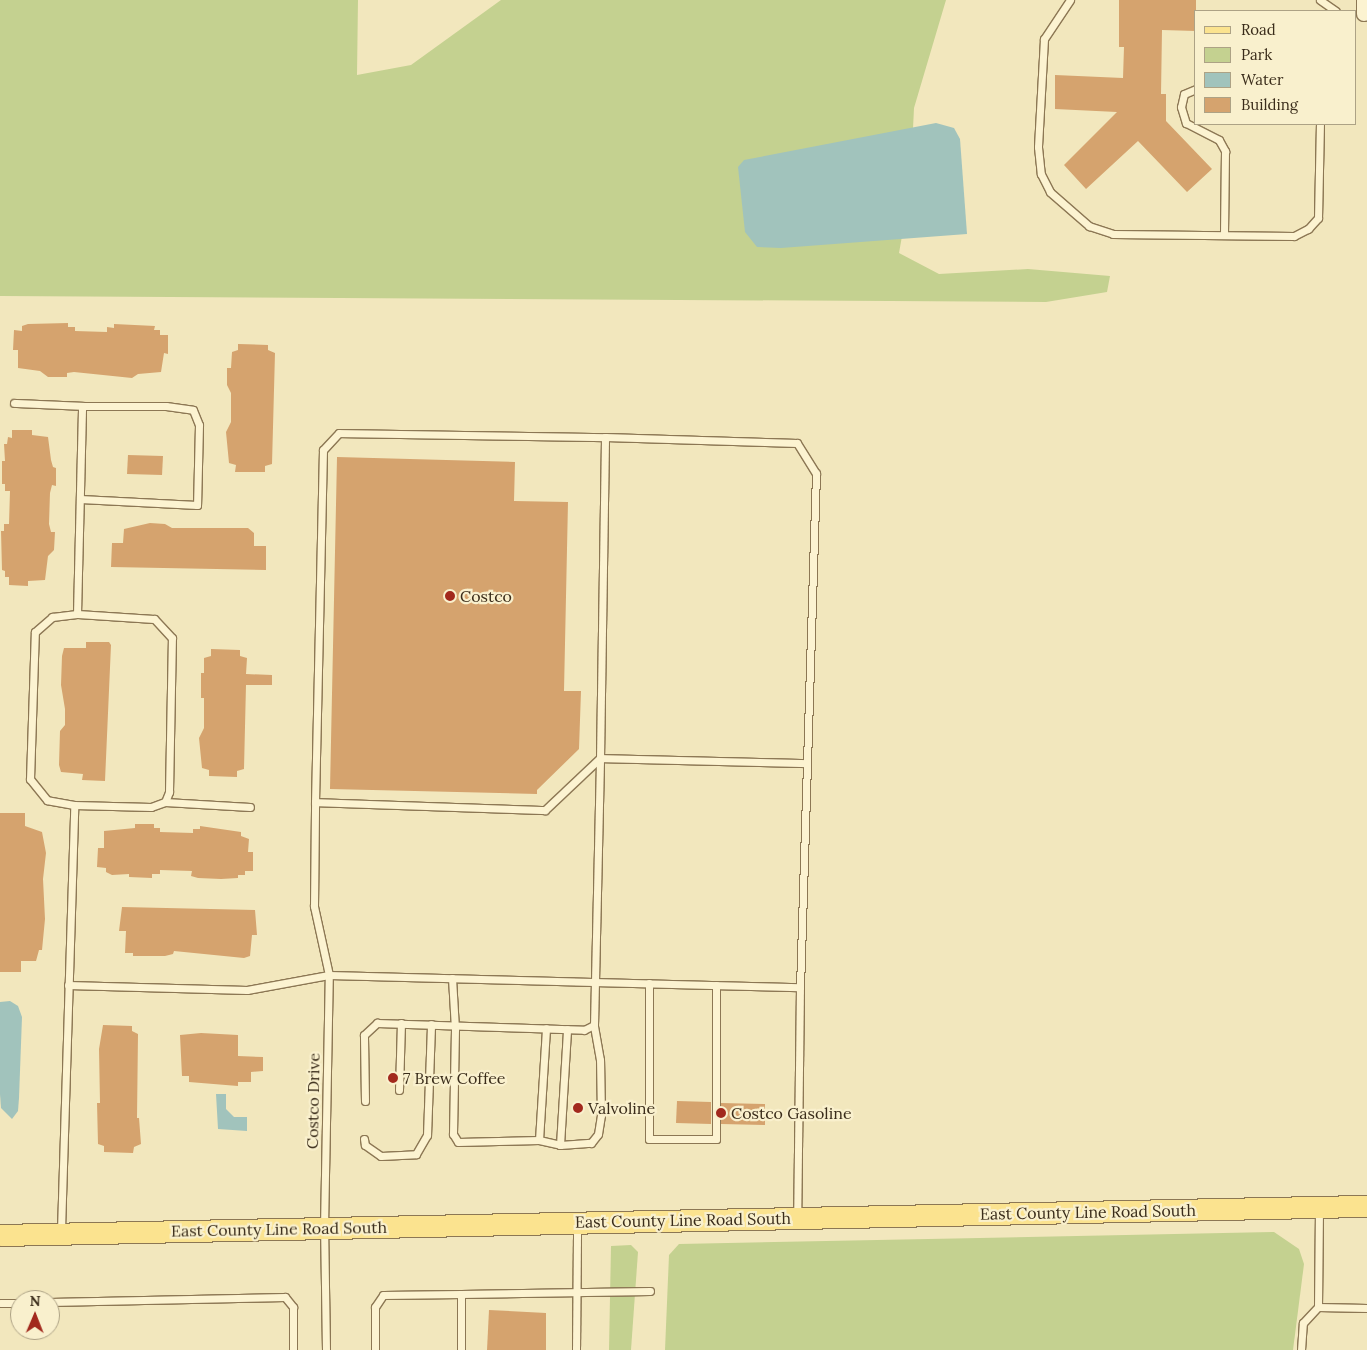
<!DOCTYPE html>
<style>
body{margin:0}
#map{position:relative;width:1367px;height:1350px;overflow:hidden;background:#f2e7bd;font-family:Lora,serif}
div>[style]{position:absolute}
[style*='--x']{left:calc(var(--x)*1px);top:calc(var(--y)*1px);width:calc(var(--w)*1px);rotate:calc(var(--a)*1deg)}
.green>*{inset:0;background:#c4d190}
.water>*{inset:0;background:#a1c3bc}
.building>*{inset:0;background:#d5a36e}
.roads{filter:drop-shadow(1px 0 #8c7754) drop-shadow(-1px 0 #8c7754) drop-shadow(0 1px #8c7754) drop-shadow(0 -1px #8c7754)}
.service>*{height:7px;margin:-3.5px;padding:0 3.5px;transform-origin:3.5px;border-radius:3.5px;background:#fcf3d1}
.minor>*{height:14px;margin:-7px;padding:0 7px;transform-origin:7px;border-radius:7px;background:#fcf3d1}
.primary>*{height:21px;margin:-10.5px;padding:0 10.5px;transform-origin:10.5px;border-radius:10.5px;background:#fbe38f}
.dots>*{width:14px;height:14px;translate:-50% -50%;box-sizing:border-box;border:2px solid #f9f0cd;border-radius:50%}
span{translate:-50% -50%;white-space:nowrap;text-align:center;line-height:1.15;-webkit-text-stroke:4.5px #f9f0cd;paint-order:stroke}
.poi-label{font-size:16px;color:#3a2c1a}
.left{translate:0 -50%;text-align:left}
.street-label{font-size:16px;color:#3a2c1a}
.legend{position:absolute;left:1194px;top:10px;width:162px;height:115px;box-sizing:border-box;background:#f9f0cd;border:1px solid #ada285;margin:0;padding:6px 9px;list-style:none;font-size:15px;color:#3a2c1a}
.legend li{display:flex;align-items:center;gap:10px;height:25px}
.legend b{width:25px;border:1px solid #ada285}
.north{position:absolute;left:10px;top:1290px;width:50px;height:50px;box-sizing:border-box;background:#f9f0cd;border:1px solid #ada285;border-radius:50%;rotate:1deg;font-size:14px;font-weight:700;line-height:20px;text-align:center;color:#3a2c1a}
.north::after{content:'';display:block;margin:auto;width:18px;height:22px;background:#a2291d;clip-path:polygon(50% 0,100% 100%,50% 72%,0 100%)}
</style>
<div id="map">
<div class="green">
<div style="clip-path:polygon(0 0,358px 0,357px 75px,411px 65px,501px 0,946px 0,914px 108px,910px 191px,899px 253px,939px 274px,1028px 269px,1110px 276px,1107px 292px,1046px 302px,0 296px)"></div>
<div style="clip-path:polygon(1274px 1232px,1299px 1249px,1304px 1264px,1293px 1350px,665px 1350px,669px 1255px,679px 1244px)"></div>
<div style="clip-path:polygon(631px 1245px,638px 1252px,631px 1350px,609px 1350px,611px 1246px)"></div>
</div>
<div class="water">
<div style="clip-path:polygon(936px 123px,954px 128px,960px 139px,967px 234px,781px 248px,757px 247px,745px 232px,738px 167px,744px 160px)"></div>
<div style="clip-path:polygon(10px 1001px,18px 1006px,22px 1017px,19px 1098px,18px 1111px,12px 1119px,1px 1108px,0 1094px,0 1002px)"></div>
<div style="clip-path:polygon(216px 1094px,226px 1094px,226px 1109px,234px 1117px,247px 1117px,247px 1131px,218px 1129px)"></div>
</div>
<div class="building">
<div style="clip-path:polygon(1119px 0,1196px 0,1196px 31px,1162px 30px,1161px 94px,1166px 94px,1166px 121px,1212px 169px,1187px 192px,1138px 141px,1086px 189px,1064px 165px,1117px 112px,1055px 109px,1055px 75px,1123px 78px,1124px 47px,1119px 47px)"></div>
<div style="clip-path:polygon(68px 323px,68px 327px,75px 327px,75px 331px,107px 332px,107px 327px,114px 328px,114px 324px,155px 326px,154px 330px,160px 330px,160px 335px,168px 335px,168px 354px,164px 353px,161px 372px,138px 374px,132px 378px,74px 372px,67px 373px,67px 377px,48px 377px,40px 371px,18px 368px,18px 350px,13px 350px,14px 330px,22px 331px,22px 326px,28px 324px)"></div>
<div style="clip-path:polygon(238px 344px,268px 345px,268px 350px,275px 353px,272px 464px,265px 466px,265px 472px,235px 472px,236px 465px,229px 463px,226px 432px,231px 422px,231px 393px,227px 385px,227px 368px,231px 368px,232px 352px,238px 350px)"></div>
<div style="clip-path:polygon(12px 430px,32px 430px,32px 435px,48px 437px,51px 460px,53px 467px,56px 468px,56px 486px,52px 485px,50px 493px,49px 524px,51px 532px,55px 532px,54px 550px,48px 556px,45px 580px,28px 581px,28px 586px,9px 585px,9px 577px,5px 577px,5px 571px,2px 570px,1px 531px,4px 531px,4px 524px,9px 524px,10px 491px,5px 491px,5px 484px,2px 484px,2px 461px,5px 461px,4px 444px,7px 444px,8px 437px,12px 438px)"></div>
<div style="clip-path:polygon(128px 455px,163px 456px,162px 475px,127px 474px)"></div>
<div style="clip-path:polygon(337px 457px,515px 462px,514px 501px,568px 502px,564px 691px,581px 691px,579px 749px,537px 790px,537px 794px,330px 789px)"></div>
<div style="clip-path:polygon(150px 523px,165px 524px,172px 528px,248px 528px,254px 533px,254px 546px,266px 546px,266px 570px,111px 567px,112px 543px,123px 543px,124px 529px)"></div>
<div style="clip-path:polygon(86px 642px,109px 642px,111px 645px,105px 781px,82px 780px,83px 774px,61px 772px,59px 765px,60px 731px,65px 725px,65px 709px,61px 685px,62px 656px,64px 648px,86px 648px)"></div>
<div style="clip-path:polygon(211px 649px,240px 650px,240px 656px,247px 658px,246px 674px,272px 675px,272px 685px,246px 685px,244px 769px,237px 771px,237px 777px,209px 776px,209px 770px,202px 768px,199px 738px,204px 728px,204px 698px,201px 698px,201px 673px,204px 673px,204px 658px,211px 656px)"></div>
<div style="clip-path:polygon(0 813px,25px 813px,25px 826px,42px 832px,46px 853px,43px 879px,45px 919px,42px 950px,39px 950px,36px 961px,21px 961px,21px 972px,0 972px)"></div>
<div style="clip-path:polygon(135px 824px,154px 824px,154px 828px,160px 828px,160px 832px,193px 833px,193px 829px,200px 829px,200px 826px,241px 832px,241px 836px,249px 839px,248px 852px,253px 852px,253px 871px,245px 871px,245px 875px,238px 875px,238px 878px,221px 879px,198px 878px,191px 876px,192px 871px,160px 870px,160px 874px,152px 874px,152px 878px,129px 877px,129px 874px,112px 875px,106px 872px,106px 868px,97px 867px,98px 848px,104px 848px,104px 831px,135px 828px)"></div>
<div style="clip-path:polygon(122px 907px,255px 910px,257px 935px,252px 935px,250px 956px,244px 958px,174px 951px,173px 954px,165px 956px,133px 956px,133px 953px,125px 953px,126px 931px,119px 931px)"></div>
<div style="clip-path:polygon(103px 1025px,132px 1026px,132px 1031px,138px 1034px,137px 1118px,139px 1118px,141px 1144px,134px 1147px,133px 1153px,104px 1152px,104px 1146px,98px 1144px,97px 1103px,100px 1103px,99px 1049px)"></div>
<div style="clip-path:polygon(201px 1033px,238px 1035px,238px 1056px,263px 1057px,263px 1071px,251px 1072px,251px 1082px,238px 1082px,238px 1086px,189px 1082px,189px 1076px,182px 1076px,180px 1035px)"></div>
<div style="clip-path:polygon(677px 1101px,711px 1102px,711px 1124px,676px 1123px)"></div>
<div style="clip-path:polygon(721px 1103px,765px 1104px,765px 1125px,721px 1124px)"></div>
<div style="clip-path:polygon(489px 1310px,546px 1313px,546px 1350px,487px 1350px)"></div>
</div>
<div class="roads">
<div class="service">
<div style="--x:1070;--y:0;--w:47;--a:123.7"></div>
<div style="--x:1044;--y:39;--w:108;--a:93.2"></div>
<div style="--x:1038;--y:147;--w:27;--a:84"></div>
<div style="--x:1041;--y:174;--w:20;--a:63"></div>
<div style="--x:1050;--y:192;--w:52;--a:41.1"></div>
<div style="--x:1089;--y:226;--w:25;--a:18"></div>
<div style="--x:1113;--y:234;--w:181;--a:0.6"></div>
<div style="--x:1294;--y:236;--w:16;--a:-27"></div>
<div style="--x:1308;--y:229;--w:15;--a:-48"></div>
<div style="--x:1318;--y:218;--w:94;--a:-88.8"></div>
<div style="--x:1320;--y:0;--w:19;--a:35"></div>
<div style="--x:1196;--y:89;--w:13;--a:157"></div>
<div style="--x:1184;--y:94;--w:13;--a:103"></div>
<div style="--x:1181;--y:107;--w:17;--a:73"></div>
<div style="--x:1186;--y:123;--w:37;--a:27"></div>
<div style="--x:1219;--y:140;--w:13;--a:61"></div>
<div style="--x:1225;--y:151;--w:84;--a:90.7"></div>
<div style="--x:14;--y:403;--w:68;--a:2.5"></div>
<div style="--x:165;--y:802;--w:85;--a:3.4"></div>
<div style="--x:315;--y:802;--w:352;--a:-88.7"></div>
<div style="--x:323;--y:450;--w:23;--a:-47"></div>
<div style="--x:339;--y:433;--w:266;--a:0.9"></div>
<div style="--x:74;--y:805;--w:77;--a:1.5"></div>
<div style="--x:151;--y:807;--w:15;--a:-20"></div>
<div style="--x:165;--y:802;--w:11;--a:-68"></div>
<div style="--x:169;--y:792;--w:154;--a:-88.9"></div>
<div style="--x:172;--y:638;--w:26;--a:-133"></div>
<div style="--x:154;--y:619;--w:77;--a:-176.3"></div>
<div style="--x:452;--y:978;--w:51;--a:86.6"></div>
<div style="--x:455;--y:1029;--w:105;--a:91.1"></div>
<div style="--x:453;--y:1134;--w:9;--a:58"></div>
<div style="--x:458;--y:1142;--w:81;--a:-1.4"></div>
<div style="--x:539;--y:1140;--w:22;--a:13"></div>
<div style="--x:560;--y:1145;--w:31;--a:-4"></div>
<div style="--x:591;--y:1143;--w:11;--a:-52"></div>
<div style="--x:598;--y:1134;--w:19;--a:-81"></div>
<div style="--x:601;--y:1115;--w:55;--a:-91"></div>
<div style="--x:600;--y:1060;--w:36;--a:-100"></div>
<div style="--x:649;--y:983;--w:156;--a:90"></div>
<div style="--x:649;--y:1139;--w:67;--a:0"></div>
<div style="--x:716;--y:1139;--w:154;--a:-90"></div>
<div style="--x:68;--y:985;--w:179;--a:1.6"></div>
<div style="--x:247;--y:990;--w:83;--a:-10.4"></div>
<div style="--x:329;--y:975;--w:471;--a:1.5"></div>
<div style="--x:800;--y:987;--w:230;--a:90.7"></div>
<div style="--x:399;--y:1090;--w:67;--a:-88.3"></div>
<div style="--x:365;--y:1101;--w:66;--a:-90.9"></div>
<div style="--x:364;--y:1035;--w:18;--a:-43"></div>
<div style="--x:377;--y:1023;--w:207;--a:1.9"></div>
<div style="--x:584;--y:1030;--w:11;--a:-27"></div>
<div style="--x:594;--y:1025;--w:267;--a:-88.7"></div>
<div style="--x:600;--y:758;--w:207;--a:1.4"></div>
<div style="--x:364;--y:1139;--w:6;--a:81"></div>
<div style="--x:365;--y:1145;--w:19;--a:35"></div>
<div style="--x:381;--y:1156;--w:35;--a:-3"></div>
<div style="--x:416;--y:1154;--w:22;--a:-60"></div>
<div style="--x:427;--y:1135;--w:111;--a:-87.9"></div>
<div style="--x:539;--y:1140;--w:112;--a:-86.4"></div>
<div style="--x:560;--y:1145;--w:116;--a:-86.5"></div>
<div style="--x:1319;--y:1210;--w:97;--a:90.6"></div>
<div style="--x:1318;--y:1307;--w:49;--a:1.2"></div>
<div style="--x:61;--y:1230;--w:425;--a:-88.2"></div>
<div style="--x:74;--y:805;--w:27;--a:-170"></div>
<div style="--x:47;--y:800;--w:27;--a:-129"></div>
<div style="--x:30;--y:779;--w:147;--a:-88.1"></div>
<div style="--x:35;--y:632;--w:23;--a:-41"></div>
<div style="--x:52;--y:617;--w:25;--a:-7"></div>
<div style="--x:77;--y:614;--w:208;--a:-88.6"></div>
<div style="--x:82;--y:406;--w:84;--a:0"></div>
<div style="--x:166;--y:406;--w:27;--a:8"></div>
<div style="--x:193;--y:410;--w:16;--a:68"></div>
<div style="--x:199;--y:425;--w:80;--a:91.4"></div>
<div style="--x:197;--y:505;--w:117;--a:-177.1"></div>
<div style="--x:461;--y:1294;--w:189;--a:-0.9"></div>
<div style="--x:50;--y:1302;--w:235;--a:-1.2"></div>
<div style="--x:285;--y:1297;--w:13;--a:51"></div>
<div style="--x:293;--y:1307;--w:43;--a:90"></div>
<div style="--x:0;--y:1303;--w:20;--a:0"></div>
<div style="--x:326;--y:1350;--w:123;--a:-90.9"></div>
<div style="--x:324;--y:1227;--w:252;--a:-88.9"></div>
<div style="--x:329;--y:975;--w:71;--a:-102.3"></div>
<div style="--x:314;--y:906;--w:104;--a:-89.4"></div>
<div style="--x:315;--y:802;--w:230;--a:2"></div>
<div style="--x:545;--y:810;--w:76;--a:-43.4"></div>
<div style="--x:600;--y:758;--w:321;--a:-89.1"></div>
<div style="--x:605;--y:437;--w:192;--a:1.8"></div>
<div style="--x:797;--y:443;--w:36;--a:58"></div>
<div style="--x:816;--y:473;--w:514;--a:91.78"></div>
<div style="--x:375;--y:1350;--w:43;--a:-90"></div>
<div style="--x:375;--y:1307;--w:14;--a:-56"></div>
<div style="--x:383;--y:1295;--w:78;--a:-0.7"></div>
<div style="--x:461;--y:1294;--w:56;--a:90"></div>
<div style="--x:576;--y:1350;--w:125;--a:-89.5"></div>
<div style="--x:1301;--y:1350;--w:27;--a:-86"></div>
<div style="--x:1303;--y:1323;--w:22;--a:-47"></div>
</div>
<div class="minor">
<div style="--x:1364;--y:14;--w:14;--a:-90"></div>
</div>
<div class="primary">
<div style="--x:0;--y:1235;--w:1367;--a:-1.22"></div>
</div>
</div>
<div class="dots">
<div style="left:450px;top:596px;background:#a2291d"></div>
<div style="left:393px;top:1078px;background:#a2291d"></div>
<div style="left:578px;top:1108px;background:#a2291d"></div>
<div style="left:721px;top:1113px;background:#a2291d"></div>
</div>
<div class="poi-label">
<span class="left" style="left:460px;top:596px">Costco</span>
<span class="left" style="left:403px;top:1078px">7 Brew Coffee</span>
<span class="left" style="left:588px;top:1108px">Valvoline</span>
<span class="left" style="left:731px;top:1113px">Costco Gasoline</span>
</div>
<div class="street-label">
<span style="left:313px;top:1101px;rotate:-89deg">Costco Drive</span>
<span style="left:1088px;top:1212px;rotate:-1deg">East County Line Road South</span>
<span style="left:683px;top:1220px;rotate:-1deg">East County Line Road South</span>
<span style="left:279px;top:1229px;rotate:-1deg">East County Line Road South</span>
</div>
<ul class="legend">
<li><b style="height:6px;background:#fbe38f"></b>Road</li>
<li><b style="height:14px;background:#c4d190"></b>Park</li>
<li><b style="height:14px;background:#a1c3bc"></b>Water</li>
<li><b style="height:14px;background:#d5a36e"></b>Building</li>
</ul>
<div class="north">N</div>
</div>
